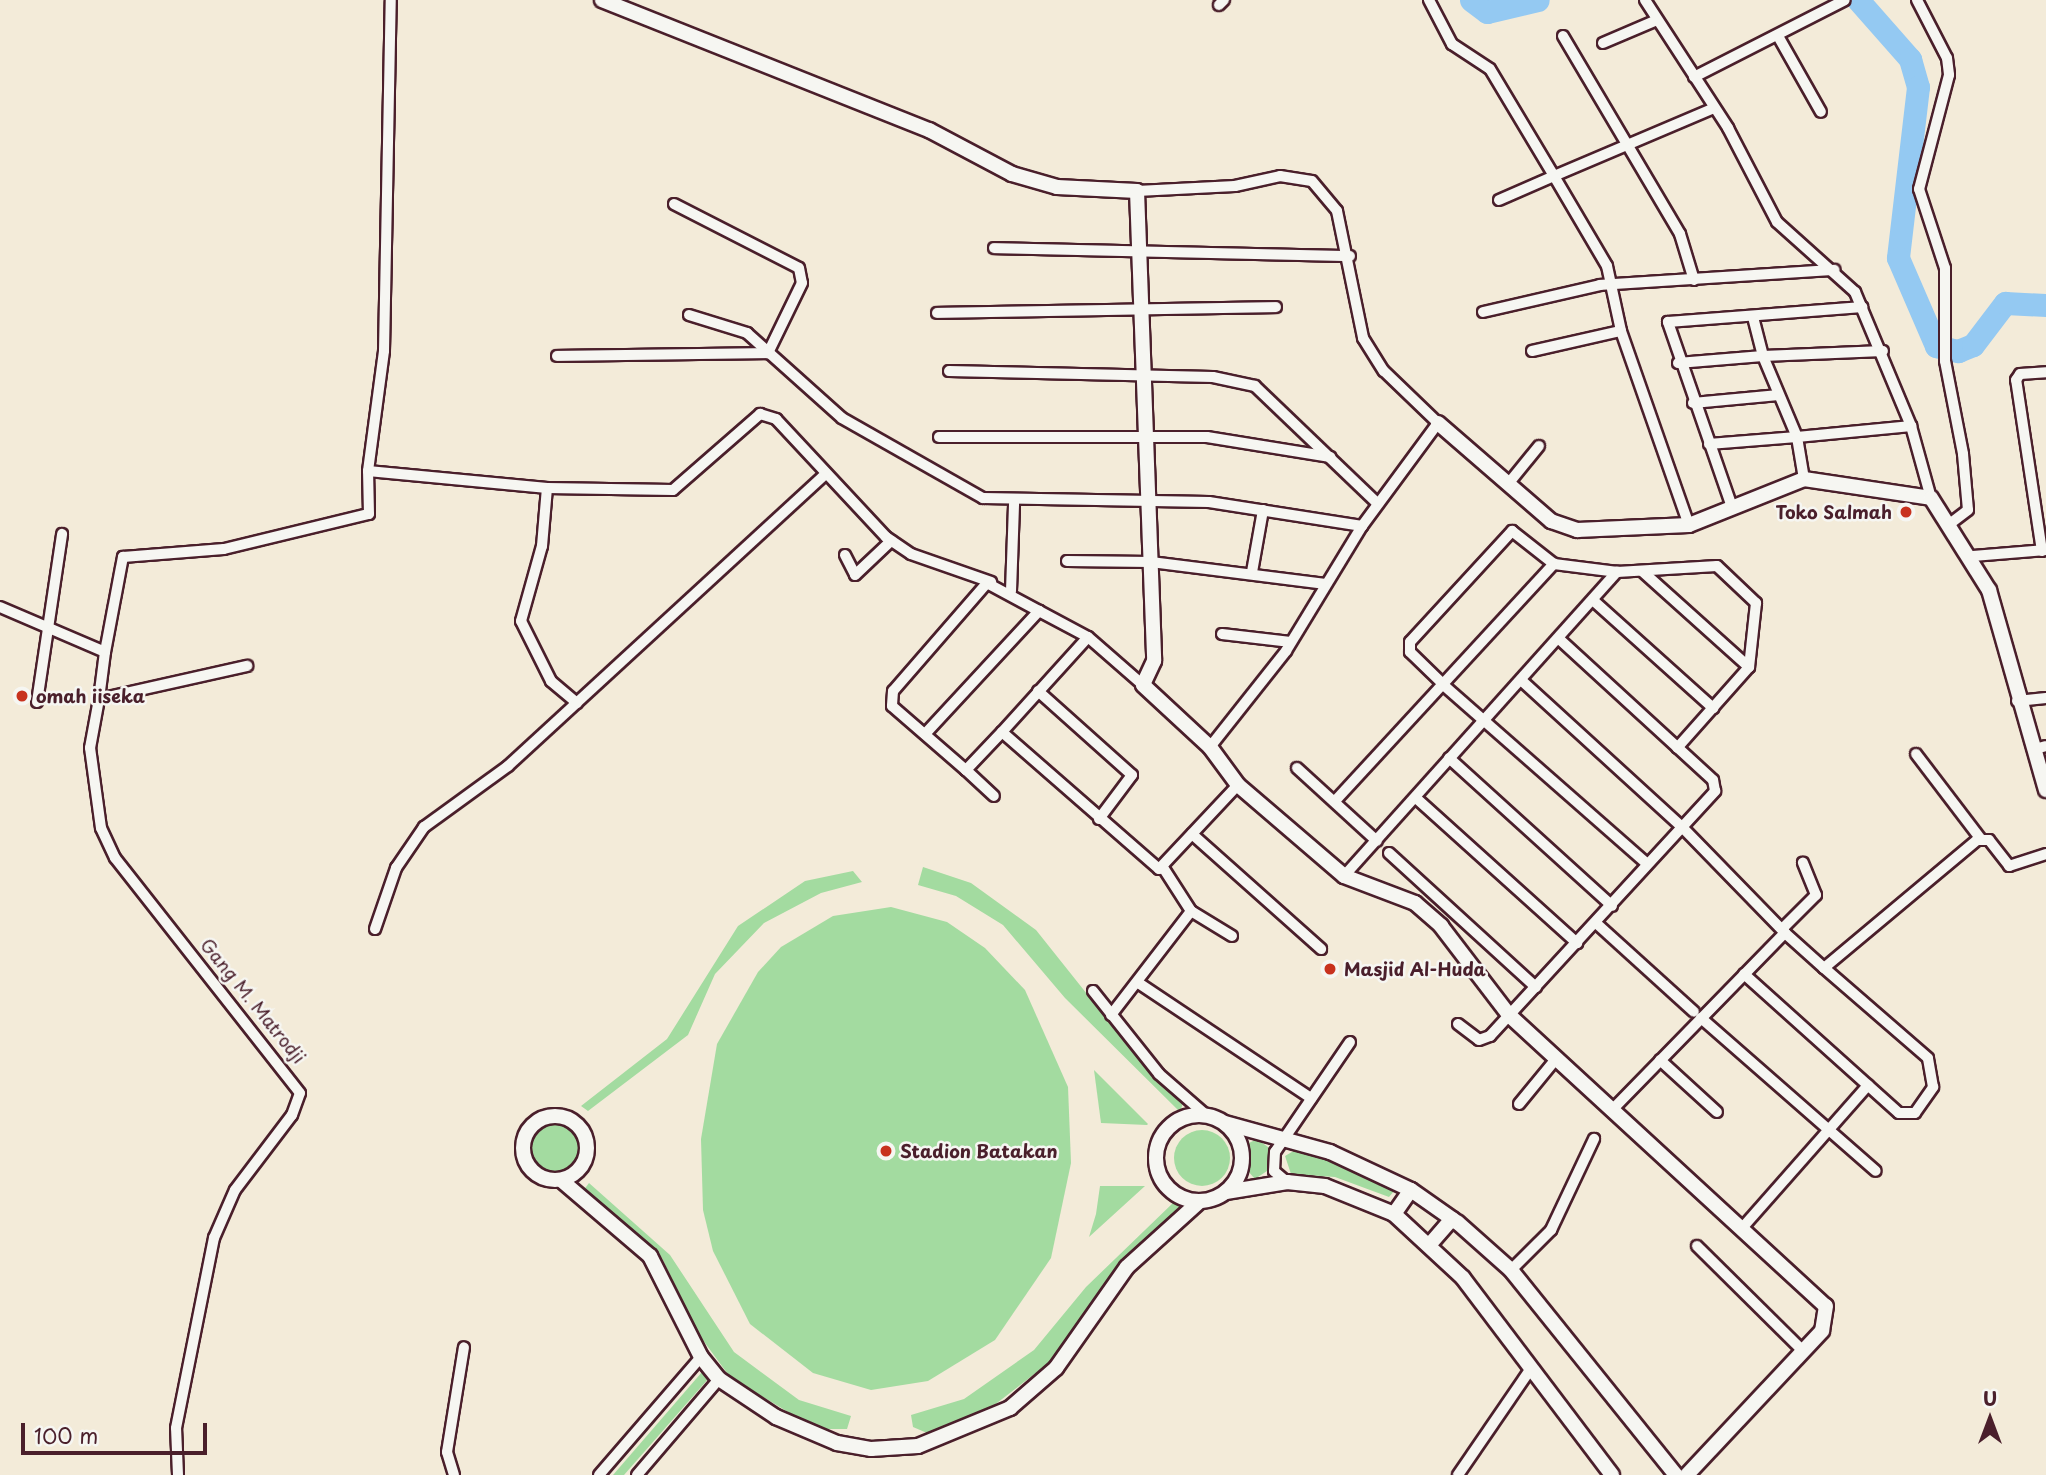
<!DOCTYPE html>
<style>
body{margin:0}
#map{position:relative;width:2046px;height:1475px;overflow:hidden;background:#f3ebd9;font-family:"Playpen Sans",sans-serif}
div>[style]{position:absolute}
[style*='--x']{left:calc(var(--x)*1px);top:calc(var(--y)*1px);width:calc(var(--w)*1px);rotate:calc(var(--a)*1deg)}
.green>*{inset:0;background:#a3dba0}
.round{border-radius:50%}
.river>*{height:23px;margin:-11.5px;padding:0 11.5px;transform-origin:11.5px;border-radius:11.5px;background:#94c9f2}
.roads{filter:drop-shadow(2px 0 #4a1f2b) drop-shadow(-2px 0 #4a1f2b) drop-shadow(0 2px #4a1f2b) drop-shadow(0 -2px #4a1f2b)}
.minor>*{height:10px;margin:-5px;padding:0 5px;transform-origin:5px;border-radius:5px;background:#f6f6f2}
.tertiary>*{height:14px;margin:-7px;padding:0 7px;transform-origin:7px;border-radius:7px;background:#f6f6f2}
.tertiary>.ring{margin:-7px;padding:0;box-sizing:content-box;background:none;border:14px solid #f6f6f2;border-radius:50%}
.dots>*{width:19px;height:19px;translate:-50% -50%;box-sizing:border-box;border:4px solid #f6f6f2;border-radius:50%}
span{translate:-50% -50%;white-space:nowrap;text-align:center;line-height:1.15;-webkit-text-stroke:5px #f6f6f2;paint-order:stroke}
.poi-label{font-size:18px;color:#4a1f2b;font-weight:700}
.right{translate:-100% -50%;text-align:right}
.left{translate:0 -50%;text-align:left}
.street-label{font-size:18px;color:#4a1f2b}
.north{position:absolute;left:1955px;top:1384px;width:70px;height:70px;-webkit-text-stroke:5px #f6f6f2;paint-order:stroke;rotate:0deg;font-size:19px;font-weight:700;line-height:28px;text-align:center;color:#4a1f2b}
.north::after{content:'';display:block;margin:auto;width:24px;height:32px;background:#4a1f2b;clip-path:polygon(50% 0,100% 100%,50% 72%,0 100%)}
.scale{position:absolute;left:21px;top:1423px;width:186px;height:32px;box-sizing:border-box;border:4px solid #4a1f2b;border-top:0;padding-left:9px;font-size:21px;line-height:24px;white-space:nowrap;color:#4a1f2b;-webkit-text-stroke:5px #f6f6f2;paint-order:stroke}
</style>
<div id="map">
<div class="green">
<div style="clip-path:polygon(923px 867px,971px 883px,1036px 930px,1142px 1063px,1184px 1100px,1180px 1112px,1065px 998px,1003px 925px,956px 896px,918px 885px)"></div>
<div style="clip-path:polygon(853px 871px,862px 882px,821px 893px,764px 923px,715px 974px,688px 1035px,588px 1111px,581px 1106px,667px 1039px,738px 926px,805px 881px)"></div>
<div style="clip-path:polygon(891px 907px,947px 922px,985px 948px,1025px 990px,1068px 1087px,1071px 1163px,1051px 1258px,995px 1340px,928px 1381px,871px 1390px,813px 1373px,750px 1324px,713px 1251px,703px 1210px,701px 1139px,717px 1044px,758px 972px,781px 947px,833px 916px)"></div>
<div style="clip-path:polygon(1094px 1070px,1148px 1124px,1147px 1125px,1101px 1123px)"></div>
<div class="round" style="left:527px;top:1121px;width:56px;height:56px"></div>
<div class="round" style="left:1174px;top:1130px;width:56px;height:56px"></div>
<div style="clip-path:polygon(1257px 1139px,1272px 1150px,1270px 1169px,1255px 1179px,1247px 1170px,1249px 1143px)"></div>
<div style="clip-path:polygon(1297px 1149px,1338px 1163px,1395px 1190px,1389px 1197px,1335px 1177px,1291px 1174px,1285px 1156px)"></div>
<div style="clip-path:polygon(589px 1183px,670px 1255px,734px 1352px,799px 1400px,851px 1416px,847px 1429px,816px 1429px,730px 1377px,694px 1328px,662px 1258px,583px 1191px)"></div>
<div style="clip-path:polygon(1100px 1186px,1145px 1186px,1089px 1237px,1096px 1214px)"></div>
<div style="clip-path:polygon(1174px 1202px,1183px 1208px,1127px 1260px,1050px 1362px,980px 1416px,927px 1433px,913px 1427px,911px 1415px,964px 1399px,1034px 1350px,1086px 1287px)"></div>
<div style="clip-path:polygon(702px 1372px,709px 1378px,624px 1475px,613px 1475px)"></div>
</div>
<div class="river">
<div style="--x:1471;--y:0;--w:20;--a:37"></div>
<div style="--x:1487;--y:12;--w:52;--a:-13.2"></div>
<div style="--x:1858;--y:0;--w:79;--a:48.6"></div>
<div style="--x:1910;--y:59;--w:29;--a:74"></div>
<div style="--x:1918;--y:87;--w:172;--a:96.7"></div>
<div style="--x:1898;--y:258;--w:96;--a:66.6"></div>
<div style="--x:1936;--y:346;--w:23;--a:13"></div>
<div style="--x:1958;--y:351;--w:16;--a:-22"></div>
<div style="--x:1973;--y:345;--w:53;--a:-52.7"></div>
<div style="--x:2005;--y:303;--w:41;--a:2.8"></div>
</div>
<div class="roads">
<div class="minor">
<div style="--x:1429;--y:0;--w:50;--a:62.4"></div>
<div style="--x:1452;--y:44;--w:45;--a:33.3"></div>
<div style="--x:1490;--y:69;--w:125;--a:59.1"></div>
<div style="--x:1554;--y:176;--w:174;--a:-23"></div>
<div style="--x:1645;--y:0;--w:153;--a:57"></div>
<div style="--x:1728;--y:128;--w:106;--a:62.5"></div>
<div style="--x:1777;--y:222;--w:105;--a:41.9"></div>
<div style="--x:1855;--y:292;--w:145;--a:67.3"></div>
<div style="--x:1911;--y:426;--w:75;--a:74.5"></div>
<div style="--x:1917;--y:0;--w:65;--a:62.7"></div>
<div style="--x:1947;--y:58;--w:17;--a:83"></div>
<div style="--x:1949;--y:75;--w:118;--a:104.7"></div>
<div style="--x:1919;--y:189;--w:83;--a:71.8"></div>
<div style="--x:1945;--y:268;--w:93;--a:90"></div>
<div style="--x:1945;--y:361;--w:95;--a:79"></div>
<div style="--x:1963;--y:454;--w:56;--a:84.9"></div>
<div style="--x:1968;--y:510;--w:21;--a:143"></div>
<div style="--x:1219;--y:5;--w:7;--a:-45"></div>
<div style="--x:1563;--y:36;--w:230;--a:59.4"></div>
<div style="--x:1680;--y:234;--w:48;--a:73.1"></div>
<div style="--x:1778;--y:36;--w:87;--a:60.5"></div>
<div style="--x:1603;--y:43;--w:59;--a:-23.1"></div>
<div style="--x:1694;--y:77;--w:169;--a:-27"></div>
<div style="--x:1137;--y:191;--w:98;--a:-2.9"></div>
<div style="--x:1235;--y:186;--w:46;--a:-12.5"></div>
<div style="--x:1280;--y:176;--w:32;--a:9"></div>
<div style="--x:1312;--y:181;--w:39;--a:50"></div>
<div style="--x:1337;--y:211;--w:130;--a:78.4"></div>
<div style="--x:1363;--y:338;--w:39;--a:58"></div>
<div style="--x:1384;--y:371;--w:75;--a:43.9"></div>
<div style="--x:1438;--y:423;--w:128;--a:126.4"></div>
<div style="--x:1362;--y:526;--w:146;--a:121.3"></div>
<div style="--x:1286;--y:651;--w:122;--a:128.4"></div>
<div style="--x:1499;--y:200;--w:60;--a:-23.6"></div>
<div style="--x:1554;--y:176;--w:104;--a:59.5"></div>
<div style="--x:1607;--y:266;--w:66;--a:77.8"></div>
<div style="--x:1621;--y:331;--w:206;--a:70.7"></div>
<div style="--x:674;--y:204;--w:140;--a:27.1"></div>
<div style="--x:799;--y:268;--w:15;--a:79"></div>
<div style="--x:802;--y:283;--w:78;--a:115.9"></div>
<div style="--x:994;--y:248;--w:356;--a:1.3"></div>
<div style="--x:1483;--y:312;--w:120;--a:-13"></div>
<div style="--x:1600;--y:285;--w:235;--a:-3.7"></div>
<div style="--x:937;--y:313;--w:339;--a:-1"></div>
<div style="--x:689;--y:315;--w:61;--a:17.2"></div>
<div style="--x:747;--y:333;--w:127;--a:41.8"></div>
<div style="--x:842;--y:418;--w:162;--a:29.6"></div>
<div style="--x:983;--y:498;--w:226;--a:1"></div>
<div style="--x:1209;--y:502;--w:155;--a:8.9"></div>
<div style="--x:1532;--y:351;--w:91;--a:-12.7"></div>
<div style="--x:557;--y:356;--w:211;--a:-0.8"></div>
<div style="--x:1678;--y:363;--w:85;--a:-4.7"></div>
<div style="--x:1763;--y:356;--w:40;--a:-104.4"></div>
<div style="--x:949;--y:371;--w:264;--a:1.3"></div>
<div style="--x:1213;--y:377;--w:43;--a:12.1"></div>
<div style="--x:1255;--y:386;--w:169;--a:43.8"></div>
<div style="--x:1693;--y:403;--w:86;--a:-5.3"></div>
<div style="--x:939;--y:437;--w:268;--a:0"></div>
<div style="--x:1207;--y:437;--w:125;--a:9.2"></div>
<div style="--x:1709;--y:444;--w:88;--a:-4.5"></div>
<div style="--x:1797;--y:437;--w:88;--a:-112.8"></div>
<div style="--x:1763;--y:356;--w:120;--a:-2.4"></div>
<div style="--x:368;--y:471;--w:121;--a:-82.4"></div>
<div style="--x:384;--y:351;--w:351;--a:-88.9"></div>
<div style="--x:1804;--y:479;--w:43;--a:-99.5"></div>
<div style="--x:1797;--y:437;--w:115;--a:-5.5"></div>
<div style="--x:1508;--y:484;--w:49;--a:-50.8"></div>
<div style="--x:1732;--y:507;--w:196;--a:-109.1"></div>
<div style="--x:1668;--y:322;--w:195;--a:-4.4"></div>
<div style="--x:2042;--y:551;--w:173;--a:-98.6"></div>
<div style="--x:2016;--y:380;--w:7;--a:-56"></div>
<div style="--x:2020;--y:374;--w:26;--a:-4"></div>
<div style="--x:845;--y:555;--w:22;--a:63"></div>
<div style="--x:855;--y:575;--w:50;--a:-43.4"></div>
<div style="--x:1973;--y:556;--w:73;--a:-4.7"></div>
<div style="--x:1067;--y:561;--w:84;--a:0.7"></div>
<div style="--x:1151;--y:562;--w:176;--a:7.2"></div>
<div style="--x:1642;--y:571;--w:144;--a:41.9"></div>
<div style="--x:1252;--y:572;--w:63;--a:-79.9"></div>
<div style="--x:1011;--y:591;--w:88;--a:-88"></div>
<div style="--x:1595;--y:602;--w:159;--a:41.9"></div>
<div style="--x:0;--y:607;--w:114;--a:23.2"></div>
<div style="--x:105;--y:652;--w:47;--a:97.3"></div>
<div style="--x:1039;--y:611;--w:59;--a:-151.7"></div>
<div style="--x:987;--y:583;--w:143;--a:131"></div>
<div style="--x:893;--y:691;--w:15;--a:94"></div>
<div style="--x:892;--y:706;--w:98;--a:40.9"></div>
<div style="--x:966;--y:770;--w:52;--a:-46.5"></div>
<div style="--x:1002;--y:732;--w:208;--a:41.1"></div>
<div style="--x:1159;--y:869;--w:115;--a:-46.8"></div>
<div style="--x:1222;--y:634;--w:69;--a:6.6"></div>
<div style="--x:105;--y:652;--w:97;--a:-79.3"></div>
<div style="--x:123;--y:557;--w:101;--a:-4.5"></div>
<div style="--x:224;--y:549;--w:149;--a:-13.6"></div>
<div style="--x:369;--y:514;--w:43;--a:-91.3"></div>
<div style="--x:368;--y:471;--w:180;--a:5.4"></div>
<div style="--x:1521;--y:680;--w:218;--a:42.4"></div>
<div style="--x:1682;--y:827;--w:148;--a:45.8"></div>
<div style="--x:1038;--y:691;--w:126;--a:41.8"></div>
<div style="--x:1132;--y:775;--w:55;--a:126.9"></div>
<div style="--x:2017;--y:701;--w:29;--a:-6"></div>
<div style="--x:37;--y:702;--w:170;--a:-81.5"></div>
<div style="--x:577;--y:703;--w:34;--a:-140"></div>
<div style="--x:551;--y:681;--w:67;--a:-116.6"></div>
<div style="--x:521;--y:621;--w:78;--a:-74.4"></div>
<div style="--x:542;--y:546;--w:58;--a:-85.1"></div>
<div style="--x:547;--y:488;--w:126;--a:0.9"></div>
<div style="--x:673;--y:490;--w:116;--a:-41.1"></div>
<div style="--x:760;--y:414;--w:17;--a:17"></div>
<div style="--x:776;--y:419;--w:161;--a:47"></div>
<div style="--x:886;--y:537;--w:30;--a:34"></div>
<div style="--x:911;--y:554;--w:85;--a:19.3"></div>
<div style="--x:1002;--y:732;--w:128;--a:-47.8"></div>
<div style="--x:925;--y:734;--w:168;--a:-47.2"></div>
<div style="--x:1039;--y:611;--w:55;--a:28"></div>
<div style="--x:1088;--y:637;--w:73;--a:41.1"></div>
<div style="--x:2035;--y:749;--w:11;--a:-15"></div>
<div style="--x:1916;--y:754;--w:106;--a:52.7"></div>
<div style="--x:1449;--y:758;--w:220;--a:42.2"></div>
<div style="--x:1297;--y:768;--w:108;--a:42.4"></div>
<div style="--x:966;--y:770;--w:38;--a:43"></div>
<div style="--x:1416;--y:798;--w:217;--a:42"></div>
<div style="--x:1335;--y:801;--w:323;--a:-47.3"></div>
<div style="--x:1192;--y:834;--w:173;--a:41.7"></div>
<div style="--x:1389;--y:853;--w:199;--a:42.4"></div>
<div style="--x:1645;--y:862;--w:266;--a:-138.7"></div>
<div style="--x:1445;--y:686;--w:49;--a:-135.8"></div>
<div style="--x:1410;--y:652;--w:10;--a:-90"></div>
<div style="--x:1410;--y:642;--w:151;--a:-47.4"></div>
<div style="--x:1512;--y:531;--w:53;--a:38.2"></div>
<div style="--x:1554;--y:564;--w:64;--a:7.2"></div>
<div style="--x:1617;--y:572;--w:100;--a:-3.4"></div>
<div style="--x:1717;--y:566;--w:54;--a:43.5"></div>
<div style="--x:1756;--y:603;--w:64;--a:96.2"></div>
<div style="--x:1749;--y:667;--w:108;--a:131.6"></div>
<div style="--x:1164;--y:869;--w:50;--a:57.3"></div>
<div style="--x:1191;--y:911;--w:48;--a:31.4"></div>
<div style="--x:1344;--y:876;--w:409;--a:-48.1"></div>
<div style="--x:1596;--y:923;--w:132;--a:42.2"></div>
<div style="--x:375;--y:929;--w:65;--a:-71"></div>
<div style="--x:396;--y:868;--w:50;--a:-55.7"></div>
<div style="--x:424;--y:827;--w:104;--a:-36"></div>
<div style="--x:508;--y:766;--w:431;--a:-42.6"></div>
<div style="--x:1782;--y:929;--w:48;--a:-45"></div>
<div style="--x:1816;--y:895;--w:35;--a:-112"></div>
<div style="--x:1744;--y:974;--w:208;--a:41.9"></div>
<div style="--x:1899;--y:1113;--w:16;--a:0"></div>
<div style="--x:1915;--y:1113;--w:32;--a:-55"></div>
<div style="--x:1933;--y:1087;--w:29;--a:-100"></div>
<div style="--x:1928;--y:1058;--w:138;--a:-139.1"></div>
<div style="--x:1140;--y:984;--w:206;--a:33.7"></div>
<div style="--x:1093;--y:991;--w:106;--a:51.5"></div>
<div style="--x:1159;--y:1074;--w:62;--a:41.1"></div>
<div style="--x:1111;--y:1015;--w:131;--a:-52.4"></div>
<div style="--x:1701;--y:1018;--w:232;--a:41.2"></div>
<div style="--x:1458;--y:1024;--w:26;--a:37"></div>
<div style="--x:1479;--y:1040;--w:12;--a:-20"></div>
<div style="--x:1490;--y:1036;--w:333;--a:-47.4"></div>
<div style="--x:1715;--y:791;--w:11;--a:-100"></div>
<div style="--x:1713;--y:780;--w:209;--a:-137.5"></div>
<div style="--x:1660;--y:1060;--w:77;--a:42.4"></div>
<div style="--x:1519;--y:1104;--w:58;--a:-50.6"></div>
<div style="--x:1611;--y:1111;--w:249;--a:-45.7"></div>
<div style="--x:1785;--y:933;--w:52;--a:41.9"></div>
<div style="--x:1824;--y:968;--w:199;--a:-39.9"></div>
<div style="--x:1977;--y:840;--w:12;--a:0"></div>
<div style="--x:1989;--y:840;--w:33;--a:52"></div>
<div style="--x:2009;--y:866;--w:39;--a:-18"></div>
<div style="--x:1287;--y:1182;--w:17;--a:-140"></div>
<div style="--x:1274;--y:1171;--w:19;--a:-87"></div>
<div style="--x:1275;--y:1152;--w:133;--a:-55.7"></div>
<div style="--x:1743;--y:1227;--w:189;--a:-48.6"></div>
<div style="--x:1697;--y:1246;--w:149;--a:44.7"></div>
<div style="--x:1511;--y:1270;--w:57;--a:-45"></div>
<div style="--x:1551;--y:1230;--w:101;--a:-64.7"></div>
<div style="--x:178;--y:1475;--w:47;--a:-92.4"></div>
<div style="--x:176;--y:1428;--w:194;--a:-78.7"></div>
<div style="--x:214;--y:1238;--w:52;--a:-66.4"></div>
<div style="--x:235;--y:1190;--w:94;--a:-52.8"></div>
<div style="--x:292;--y:1115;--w:23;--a:-70"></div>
<div style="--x:300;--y:1093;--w:299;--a:-128.2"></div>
<div style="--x:115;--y:858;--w:33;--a:-115"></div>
<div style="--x:101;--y:828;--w:81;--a:-97.8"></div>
<div style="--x:90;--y:748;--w:50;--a:-79.6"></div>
<div style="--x:99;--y:699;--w:152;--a:-12.6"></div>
<div style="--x:454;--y:1475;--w:24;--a:-107"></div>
<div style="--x:447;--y:1452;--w:106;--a:-80.8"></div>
<div style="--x:599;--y:1475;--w:156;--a:-49.2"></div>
<div style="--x:637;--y:1475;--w:126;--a:-49.5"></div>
<div style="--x:1458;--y:1475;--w:127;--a:-55.6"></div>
</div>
<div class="tertiary">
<div style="--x:602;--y:0;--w:352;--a:21.7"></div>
<div style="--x:929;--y:130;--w:94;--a:27.9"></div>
<div style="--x:1012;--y:174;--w:47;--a:16.1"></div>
<div style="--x:1057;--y:187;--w:80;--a:2.9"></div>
<div style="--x:1137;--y:191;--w:470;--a:87.9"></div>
<div style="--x:1154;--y:661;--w:26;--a:115"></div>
<div style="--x:1143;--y:685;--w:91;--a:42.8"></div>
<div style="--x:1210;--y:747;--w:47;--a:53.6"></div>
<div style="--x:1238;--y:785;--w:140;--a:40.6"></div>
<div style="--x:1344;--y:876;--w:76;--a:20.8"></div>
<div style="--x:1415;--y:903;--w:35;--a:41"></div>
<div style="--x:1441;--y:926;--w:112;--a:52.6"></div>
<div style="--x:1509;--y:1015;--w:430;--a:42.6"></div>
<div style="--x:1826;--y:1306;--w:25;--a:99"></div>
<div style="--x:1822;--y:1331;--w:197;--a:133.2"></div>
<div style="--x:1438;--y:423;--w:150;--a:40.9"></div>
<div style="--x:1551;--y:521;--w:28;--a:19"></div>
<div style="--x:1577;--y:530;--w:112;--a:-2.6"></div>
<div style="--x:1689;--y:525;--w:124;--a:-21.8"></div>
<div style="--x:1804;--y:479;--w:128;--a:8.5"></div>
<div style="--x:1931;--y:498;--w:109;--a:57.8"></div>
<div style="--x:1989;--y:590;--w:208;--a:74.1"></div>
<div class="ring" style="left:1156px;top:1115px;width:72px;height:72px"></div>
<div class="ring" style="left:523px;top:1116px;width:50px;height:50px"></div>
<div style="--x:1225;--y:1123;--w:109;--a:15.4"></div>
<div style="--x:1330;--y:1152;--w:89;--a:25.1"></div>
<div style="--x:1411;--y:1190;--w:57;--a:35.1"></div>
<div style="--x:1458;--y:1223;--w:71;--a:41.6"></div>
<div style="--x:1511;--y:1270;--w:263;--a:51.2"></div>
<div style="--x:561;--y:1180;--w:117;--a:40.5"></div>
<div style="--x:650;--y:1256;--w:113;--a:63.2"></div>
<div style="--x:701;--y:1357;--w:28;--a:51"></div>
<div style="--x:719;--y:1379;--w:69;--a:33.7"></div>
<div style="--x:776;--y:1417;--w:66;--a:23.1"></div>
<div style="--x:837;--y:1443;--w:35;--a:10"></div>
<div style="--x:871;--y:1449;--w:47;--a:-3.7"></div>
<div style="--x:918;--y:1446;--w:100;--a:-22.4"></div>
<div style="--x:1010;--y:1408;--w:61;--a:-41"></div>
<div style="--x:1056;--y:1368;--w:123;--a:-54.9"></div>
<div style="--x:1127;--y:1267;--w:98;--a:-42.1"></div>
<div style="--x:1226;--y:1192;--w:62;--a:-9.3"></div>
<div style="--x:1287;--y:1182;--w:38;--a:6"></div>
<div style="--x:1325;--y:1186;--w:74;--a:22.1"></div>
<div style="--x:1394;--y:1214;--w:94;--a:42.8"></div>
<div style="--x:1463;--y:1278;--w:247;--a:52.9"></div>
<div style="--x:1394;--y:1214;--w:29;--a:-55"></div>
<div style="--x:1431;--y:1243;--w:32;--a:-49"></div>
</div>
</div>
<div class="dots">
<div style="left:1906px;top:512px;background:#c8321e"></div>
<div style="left:22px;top:696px;background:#c8321e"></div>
<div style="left:1330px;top:969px;background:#c8321e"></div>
<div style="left:886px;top:1151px;background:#c8321e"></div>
</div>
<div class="poi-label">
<span class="right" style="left:1892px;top:512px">Toko Salmah</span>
<span class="left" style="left:36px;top:696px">omah iiseka</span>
<span class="left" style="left:1344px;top:969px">Masjid Al-Huda</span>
<span class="left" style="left:900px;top:1151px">Stadion Batakan</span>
</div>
<div class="street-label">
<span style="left:253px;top:1001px;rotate:51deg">Gang M. Matrodji</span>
</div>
<div class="north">U</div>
<div class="scale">100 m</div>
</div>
